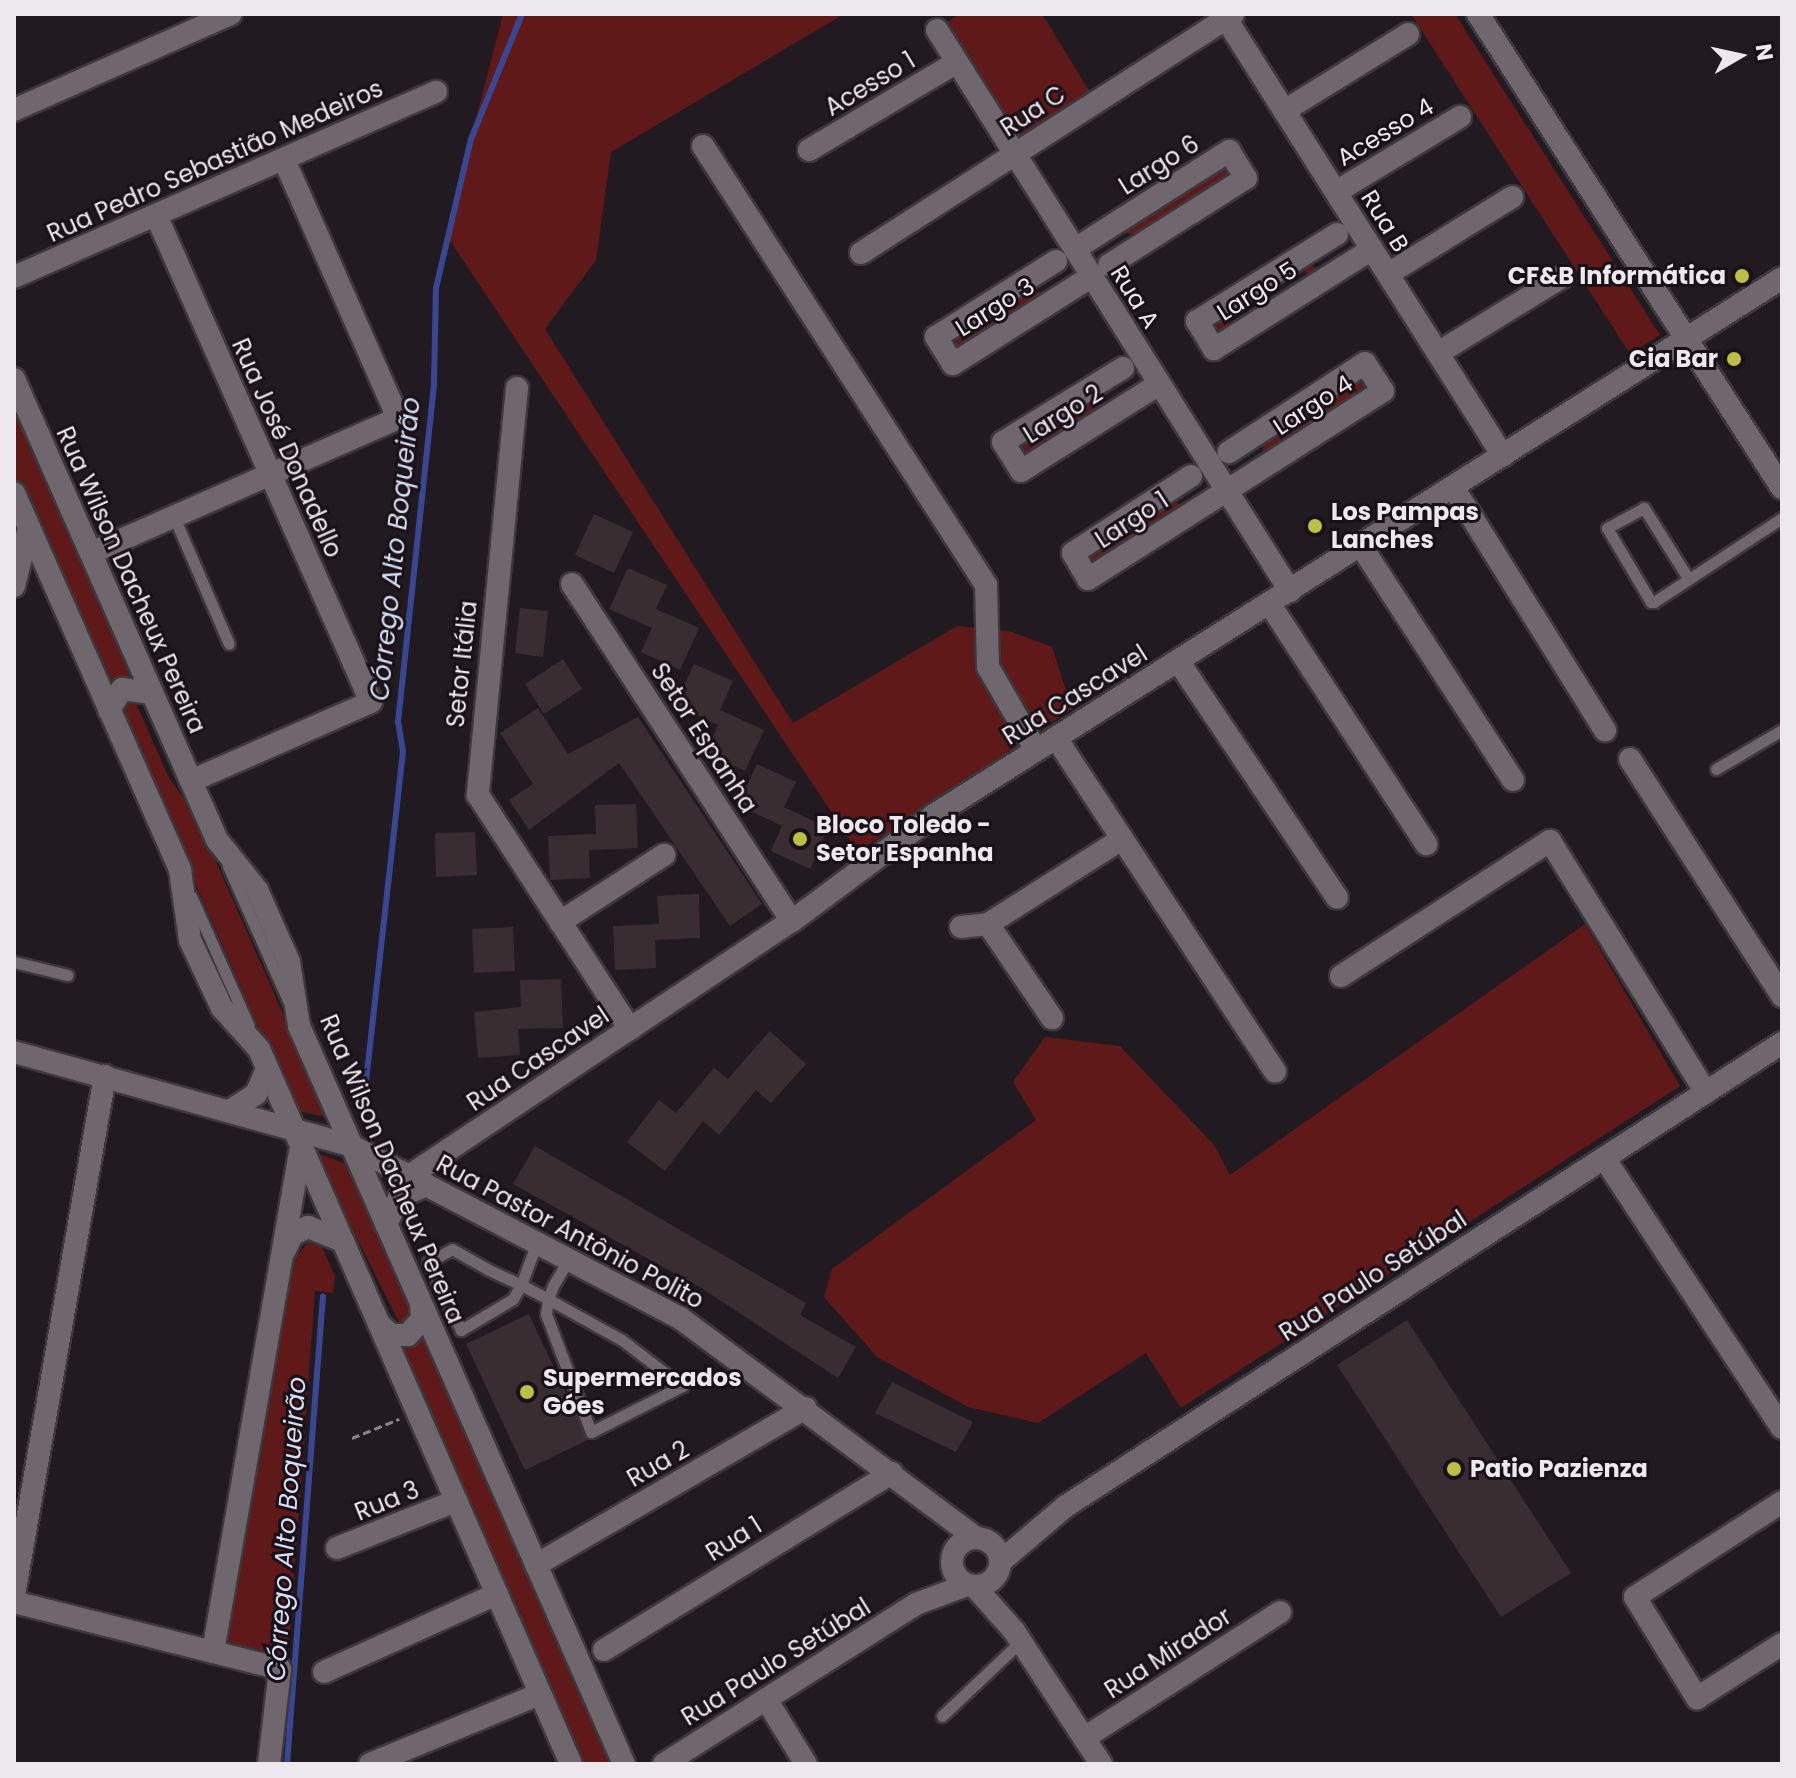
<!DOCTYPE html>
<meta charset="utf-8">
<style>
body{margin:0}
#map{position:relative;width:1796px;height:1778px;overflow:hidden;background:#221a21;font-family:Poppins,sans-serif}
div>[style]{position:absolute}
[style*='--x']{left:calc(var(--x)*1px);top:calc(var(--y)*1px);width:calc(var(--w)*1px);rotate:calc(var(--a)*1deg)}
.green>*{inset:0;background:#5f1918}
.stream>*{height:6px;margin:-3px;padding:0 3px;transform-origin:3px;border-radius:3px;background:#394792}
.building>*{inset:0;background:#392d31}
.path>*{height:3px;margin-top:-1.5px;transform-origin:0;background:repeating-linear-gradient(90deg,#898288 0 8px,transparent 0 12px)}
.roads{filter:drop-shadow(2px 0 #3d383d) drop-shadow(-2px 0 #3d383d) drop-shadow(0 2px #3d383d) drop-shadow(0 -2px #3d383d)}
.service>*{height:11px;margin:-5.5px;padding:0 5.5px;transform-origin:5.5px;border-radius:5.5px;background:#6f666e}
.minor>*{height:22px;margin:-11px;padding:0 11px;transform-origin:11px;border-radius:11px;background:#6f666e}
.secondary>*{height:22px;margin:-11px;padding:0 11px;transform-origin:11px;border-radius:11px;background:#6f666e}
.secondary>.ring{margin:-11px;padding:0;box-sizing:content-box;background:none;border:22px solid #6f666e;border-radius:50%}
.dots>*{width:22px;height:22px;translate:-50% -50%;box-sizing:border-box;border:4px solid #191118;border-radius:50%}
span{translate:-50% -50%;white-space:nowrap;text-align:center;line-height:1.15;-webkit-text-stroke:6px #191118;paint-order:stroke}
.street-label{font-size:24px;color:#ede8ed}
.poi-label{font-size:24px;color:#ede8ed;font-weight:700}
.right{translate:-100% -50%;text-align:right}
.left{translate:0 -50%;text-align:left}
.water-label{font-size:26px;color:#d7def4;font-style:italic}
.frame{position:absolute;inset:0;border:16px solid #ede8ed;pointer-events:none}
.north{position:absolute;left:1700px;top:16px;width:80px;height:80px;-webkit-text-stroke:6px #191118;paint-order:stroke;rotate:81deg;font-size:22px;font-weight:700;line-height:32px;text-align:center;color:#ede8ed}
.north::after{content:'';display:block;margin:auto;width:28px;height:36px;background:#ede8ed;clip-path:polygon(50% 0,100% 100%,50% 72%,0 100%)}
</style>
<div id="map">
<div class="green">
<div style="clip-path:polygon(503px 14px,844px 14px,611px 152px,596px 260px,545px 329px,793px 723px,957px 626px,1009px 631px,1052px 647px,1072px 709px,858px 852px,446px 235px)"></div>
<div style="clip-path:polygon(960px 14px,1042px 14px,1090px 92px,1018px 137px,947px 22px)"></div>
<div style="clip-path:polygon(1411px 14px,1455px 14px,1660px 335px,1630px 354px)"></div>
<div style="clip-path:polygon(1228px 160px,1238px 176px,1144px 236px,1115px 231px)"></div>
<div style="clip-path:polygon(1300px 262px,1327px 271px,1311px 281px,1302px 267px,1224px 316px,1233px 330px,1216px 340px,1205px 322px)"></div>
<div style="clip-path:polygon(1023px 288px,1050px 295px,954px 356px,943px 339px)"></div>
<div style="clip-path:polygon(1364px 373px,1374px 389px,1262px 460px,1264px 436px)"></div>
<div style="clip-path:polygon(1087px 398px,1110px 408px,1023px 462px,1013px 446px)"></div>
<div style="clip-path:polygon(14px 402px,134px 674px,106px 681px,14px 474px)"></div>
<div style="clip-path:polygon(1170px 500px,1184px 506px,1094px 566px,1087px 555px)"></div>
<div style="clip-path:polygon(124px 700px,135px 701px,169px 778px,194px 812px,329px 1118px,295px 1110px,119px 710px)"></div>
<div style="clip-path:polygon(1585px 924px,1680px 1086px,1181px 1408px,1146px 1353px,1038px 1423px,968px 1407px,877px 1357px,824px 1297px,832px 1269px,1036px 1120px,1013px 1082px,1045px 1037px,1120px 1046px,1214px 1145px,1230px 1175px)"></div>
<div style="clip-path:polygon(313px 1151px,348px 1165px,415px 1311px,409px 1320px,399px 1322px)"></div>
<div style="clip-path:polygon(310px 1240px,322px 1247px,335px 1276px,333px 1293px,315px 1291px,288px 1661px,223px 1646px,293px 1260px)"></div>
<div style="clip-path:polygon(426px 1337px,612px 1764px,582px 1764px,398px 1344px)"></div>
</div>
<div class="stream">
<div style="--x:364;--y:1099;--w:349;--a:-83.6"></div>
<div style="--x:403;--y:752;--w:30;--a:-99"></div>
<div style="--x:398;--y:722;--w:341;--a:-83.9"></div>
<div style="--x:434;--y:383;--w:95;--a:-88.8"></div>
<div style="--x:436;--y:288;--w:153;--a:-76.8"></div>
<div style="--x:471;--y:139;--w:135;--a:-67.8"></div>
<div style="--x:287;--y:1764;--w:469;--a:-85.6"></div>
</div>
<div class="building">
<div style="clip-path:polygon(594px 514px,633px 532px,614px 573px,575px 555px)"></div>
<div style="clip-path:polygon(628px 568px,667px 585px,656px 609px,699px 628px,680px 670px,641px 652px,652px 628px,609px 609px)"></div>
<div style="clip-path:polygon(520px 608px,548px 611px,543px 657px,515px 653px)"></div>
<div style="clip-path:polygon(563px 659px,582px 689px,544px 714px,525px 684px)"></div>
<div style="clip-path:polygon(694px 664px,733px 681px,720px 710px,764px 730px,745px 771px,706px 753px,718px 725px,675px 705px)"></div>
<div style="clip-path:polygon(538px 708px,568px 754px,638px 717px,762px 904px,730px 926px,619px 763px,529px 830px,509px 800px,533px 784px,500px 733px)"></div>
<div style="clip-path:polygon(757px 764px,796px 782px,784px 807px,828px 828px,810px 869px,771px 851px,782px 826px,738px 805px)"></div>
<div style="clip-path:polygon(636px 804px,638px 848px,589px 850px,590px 878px,550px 880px,548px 836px,596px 834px,595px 805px)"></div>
<div style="clip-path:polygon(475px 832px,477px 875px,436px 877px,435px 833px)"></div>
<div style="clip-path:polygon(699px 894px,700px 938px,655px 940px,656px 968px,615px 970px,613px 926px,659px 924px,657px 896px)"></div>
<div style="clip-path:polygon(513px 927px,515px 971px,474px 973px,472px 929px)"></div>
<div style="clip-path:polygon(561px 979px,563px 1028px,518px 1029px,520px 1055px,478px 1058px,474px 1012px,521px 1007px,520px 980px)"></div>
<div style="clip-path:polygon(770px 1031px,806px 1064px,771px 1103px,756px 1090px,719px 1135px,703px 1121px,665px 1171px,627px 1142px,659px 1100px,676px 1113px,714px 1068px,728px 1079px)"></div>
<div style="clip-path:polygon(535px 1146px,806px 1303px,800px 1315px,856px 1347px,838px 1378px,703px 1289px,513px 1184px)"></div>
<div style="clip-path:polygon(529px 1314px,588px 1440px,525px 1470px,466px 1344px)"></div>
<div style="clip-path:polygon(1407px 1320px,1571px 1573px,1501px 1617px,1337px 1365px)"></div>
<div style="clip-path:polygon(892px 1382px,973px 1422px,956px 1452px,875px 1413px)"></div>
</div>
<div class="path">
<div style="--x:352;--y:1438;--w:51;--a:-22"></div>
</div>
<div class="roads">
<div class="service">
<div style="--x:174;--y:517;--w:138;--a:66.6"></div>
<div style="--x:1688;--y:578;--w:83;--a:-122.2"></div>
<div style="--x:1644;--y:508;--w:42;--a:151.6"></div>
<div style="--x:1607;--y:528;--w:86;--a:59.3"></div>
<div style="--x:1651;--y:602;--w:3;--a:0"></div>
<div style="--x:1654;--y:602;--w:153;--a:-33.3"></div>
<div style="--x:1716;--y:769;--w:77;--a:-30.6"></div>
<div style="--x:228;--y:866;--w:147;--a:65.9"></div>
<div style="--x:191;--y:896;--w:142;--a:66"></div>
<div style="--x:14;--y:962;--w:55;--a:13.8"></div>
<div style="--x:537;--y:1242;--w:46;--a:110.4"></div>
<div style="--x:521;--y:1285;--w:16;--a:120"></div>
<div style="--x:513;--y:1299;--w:61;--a:149.2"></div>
<div style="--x:461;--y:1330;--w:76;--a:-115.9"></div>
<div style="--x:428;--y:1262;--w:27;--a:-28"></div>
<div style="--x:452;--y:1249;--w:43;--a:29.6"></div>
<div style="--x:489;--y:1270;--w:35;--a:25"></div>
<div style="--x:521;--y:1285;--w:30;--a:27"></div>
<div style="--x:548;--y:1299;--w:85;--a:29"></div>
<div style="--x:622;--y:1340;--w:76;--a:37.5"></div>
<div style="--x:682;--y:1386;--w:102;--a:153.2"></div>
<div style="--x:591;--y:1432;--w:126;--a:-110.9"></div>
<div style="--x:546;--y:1314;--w:15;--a:-82"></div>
<div style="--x:548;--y:1299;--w:14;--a:-69"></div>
<div style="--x:553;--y:1286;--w:32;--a:-60"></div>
<div style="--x:942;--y:1716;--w:109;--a:-43.5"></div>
</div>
<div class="minor">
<div style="--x:1223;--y:14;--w:523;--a:57.65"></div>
<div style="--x:937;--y:30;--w:663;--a:57.82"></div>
<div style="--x:14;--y:110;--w:237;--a:-23.9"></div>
<div style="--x:1284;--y:111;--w:146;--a:-31.8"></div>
<div style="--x:703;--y:146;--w:522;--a:57.19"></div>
<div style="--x:986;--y:585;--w:82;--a:88.6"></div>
<div style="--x:988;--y:667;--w:96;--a:60"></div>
<div style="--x:809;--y:150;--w:172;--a:-30.7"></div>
<div style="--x:1336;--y:192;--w:145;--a:-31.2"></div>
<div style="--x:156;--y:215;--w:532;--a:66.18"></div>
<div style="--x:371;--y:702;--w:197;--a:156.3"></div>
<div style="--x:1337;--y:234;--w:165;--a:148.1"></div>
<div style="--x:1197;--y:321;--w:33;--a:59"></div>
<div style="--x:1214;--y:349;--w:187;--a:-32.3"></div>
<div style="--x:1075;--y:249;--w:183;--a:-32.5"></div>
<div style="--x:1229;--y:151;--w:32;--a:58"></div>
<div style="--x:1246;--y:178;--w:162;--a:147.6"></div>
<div style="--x:861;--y:253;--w:442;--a:-32.7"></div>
<div style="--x:1056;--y:261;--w:142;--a:147.7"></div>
<div style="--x:936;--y:337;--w:32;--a:58"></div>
<div style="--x:953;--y:364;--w:165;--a:-32.3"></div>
<div style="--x:1388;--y:274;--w:146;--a:-31.8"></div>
<div style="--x:14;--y:277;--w:461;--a:-23.7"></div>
<div style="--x:1438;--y:353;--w:145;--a:-31.5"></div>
<div style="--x:1123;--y:368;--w:141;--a:148.3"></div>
<div style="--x:1003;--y:442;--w:34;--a:58"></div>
<div style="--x:1021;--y:471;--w:163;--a:-32.2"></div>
<div style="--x:517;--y:388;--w:409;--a:95.5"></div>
<div style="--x:478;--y:795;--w:279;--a:57"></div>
<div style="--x:1191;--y:476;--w:141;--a:146.9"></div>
<div style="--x:1073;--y:553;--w:30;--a:60"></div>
<div style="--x:1088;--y:579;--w:350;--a:-32.5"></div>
<div style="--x:1383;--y:391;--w:33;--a:-123"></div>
<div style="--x:1365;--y:363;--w:163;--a:146.8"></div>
<div style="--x:1453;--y:487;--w:287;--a:58"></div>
<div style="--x:1361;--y:546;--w:279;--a:57"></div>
<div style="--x:91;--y:553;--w:335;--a:-23.7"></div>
<div style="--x:398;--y:418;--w:283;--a:-113.8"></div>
<div style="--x:572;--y:584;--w:402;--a:56.9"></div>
<div style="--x:14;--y:586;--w:61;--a:-75.7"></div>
<div style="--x:1269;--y:603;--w:288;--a:56.9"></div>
<div style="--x:1178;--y:661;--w:285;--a:56.1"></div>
<div style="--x:1056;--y:738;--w:399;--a:56.7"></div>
<div style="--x:1630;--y:759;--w:282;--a:57.3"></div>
<div style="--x:560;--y:922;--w:124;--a:-32.8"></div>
<div style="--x:988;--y:924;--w:114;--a:55.8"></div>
<div style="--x:961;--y:927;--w:27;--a:-6"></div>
<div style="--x:988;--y:924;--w:159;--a:-32.4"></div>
<div style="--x:1341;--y:976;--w:249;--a:-32.9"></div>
<div style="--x:1550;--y:841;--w:296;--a:58.2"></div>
<div style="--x:1604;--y:1158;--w:323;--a:56.6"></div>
<div style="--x:285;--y:1250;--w:17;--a:-65"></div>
<div style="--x:292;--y:1235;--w:18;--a:-27"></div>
<div style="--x:308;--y:1227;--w:38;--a:22"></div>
<div style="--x:1782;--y:1502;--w:175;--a:147.1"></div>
<div style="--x:1635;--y:1597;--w:119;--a:58.5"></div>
<div style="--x:1697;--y:1698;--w:101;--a:-32.4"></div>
<div style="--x:337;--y:1548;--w:128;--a:-21.6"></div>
<div style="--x:536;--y:1565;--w:312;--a:-30.2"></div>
<div style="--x:14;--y:1595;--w:527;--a:-80.06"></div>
<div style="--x:14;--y:1602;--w:274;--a:14.1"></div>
<div style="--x:280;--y:1669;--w:96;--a:96.6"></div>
<div style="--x:604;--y:1650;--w:338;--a:-31.6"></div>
<div style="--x:213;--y:1652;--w:514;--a:-80.13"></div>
<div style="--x:324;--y:1672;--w:190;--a:-24.3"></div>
<div style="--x:766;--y:1699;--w:76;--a:58.4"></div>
<div style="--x:1084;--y:1738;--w:233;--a:-32.7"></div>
<div style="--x:370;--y:1764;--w:184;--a:-22.4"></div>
</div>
<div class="secondary">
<div style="--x:1478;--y:14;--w:563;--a:57.33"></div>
<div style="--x:14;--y:379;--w:504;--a:66.23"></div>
<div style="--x:217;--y:840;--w:64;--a:51.3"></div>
<div style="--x:257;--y:890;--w:79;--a:66"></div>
<div style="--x:289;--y:962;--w:65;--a:81.1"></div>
<div style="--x:299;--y:1026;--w:806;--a:66.23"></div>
<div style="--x:14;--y:493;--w:412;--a:66.2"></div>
<div style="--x:180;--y:870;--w:71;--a:81.9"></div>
<div style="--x:190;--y:940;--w:75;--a:64.8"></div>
<div style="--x:222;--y:1008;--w:55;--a:47.9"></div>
<div style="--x:259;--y:1049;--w:780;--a:66.43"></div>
<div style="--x:109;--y:710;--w:25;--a:-58"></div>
<div style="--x:122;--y:689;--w:30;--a:8"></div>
<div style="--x:14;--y:1052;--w:351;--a:15.5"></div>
<div style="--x:352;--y:1146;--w:370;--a:27.7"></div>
<div style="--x:680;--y:1318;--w:369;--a:36.6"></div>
<div style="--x:233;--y:1109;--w:27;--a:-33"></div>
<div style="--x:256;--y:1094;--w:27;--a:-66"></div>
<div style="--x:409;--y:1176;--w:460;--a:-33.7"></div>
<div style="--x:792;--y:921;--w:177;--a:-36.7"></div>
<div style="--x:934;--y:815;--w:1004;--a:-32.34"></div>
<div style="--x:386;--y:1224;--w:30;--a:-63"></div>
<div style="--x:400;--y:1197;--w:29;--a:-25"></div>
<div style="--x:379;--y:1324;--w:16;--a:43"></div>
<div style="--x:391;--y:1335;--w:17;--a:0"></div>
<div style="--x:408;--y:1335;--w:21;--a:-49"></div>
<div style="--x:422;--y:1319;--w:14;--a:-94"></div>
<div class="ring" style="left:952px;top:1538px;width:26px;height:26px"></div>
<div style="--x:1000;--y:1562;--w:87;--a:-40.3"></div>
<div style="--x:1066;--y:1506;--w:853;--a:-32.89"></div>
<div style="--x:975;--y:1587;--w:59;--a:48.4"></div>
<div style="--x:1014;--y:1631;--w:159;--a:56.8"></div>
<div style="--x:664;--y:1764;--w:299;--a:-32.4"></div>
<div style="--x:916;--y:1604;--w:54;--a:-20.4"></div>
</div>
</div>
<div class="dots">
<div style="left:1742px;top:276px;background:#bcbf44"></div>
<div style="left:1734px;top:359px;background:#bcbf44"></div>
<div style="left:1315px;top:526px;background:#bcbf44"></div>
<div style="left:800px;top:839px;background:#bcbf44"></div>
<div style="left:527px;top:1392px;background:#bcbf44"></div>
<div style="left:1454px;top:1469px;background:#bcbf44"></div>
</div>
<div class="street-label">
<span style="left:870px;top:84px;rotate:-31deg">Acesso 1</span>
<span style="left:1033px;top:111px;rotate:-33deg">Rua C</span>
<span style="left:1385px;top:132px;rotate:-31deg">Acesso 4</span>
<span style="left:215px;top:161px;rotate:-24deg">Rua Pedro Sebastião Medeiros</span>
<span style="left:1159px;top:165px;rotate:-32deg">Largo 6</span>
<span style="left:1385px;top:221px;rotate:58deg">Rua B</span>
<span style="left:1257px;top:291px;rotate:-32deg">Largo 5</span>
<span style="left:1135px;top:297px;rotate:58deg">Rua A</span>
<span style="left:995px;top:307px;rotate:-32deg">Largo 3</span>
<span style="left:1313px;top:405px;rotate:-33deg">Largo 4</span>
<span style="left:1063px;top:414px;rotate:-32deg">Largo 2</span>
<span style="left:287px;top:448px;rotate:66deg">Rua José Donadello</span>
<span style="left:1132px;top:520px;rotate:-33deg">Largo 1</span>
<span style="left:131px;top:580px;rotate:66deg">Rua Wilson Dacheux Pereira</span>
<span style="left:462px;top:664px;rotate:-84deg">Setor Itália</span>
<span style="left:1075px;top:695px;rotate:-32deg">Rua Cascavel</span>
<span style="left:704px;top:738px;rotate:57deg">Setor Espanha</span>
<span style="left:538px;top:1059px;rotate:-34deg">Rua Cascavel</span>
<span style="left:392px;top:1169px;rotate:67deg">Rua Wilson Dacheux Pereira</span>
<span style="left:570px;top:1232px;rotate:28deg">Rua Pastor Antônio Polito</span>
<span style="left:1373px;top:1276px;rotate:-33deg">Rua Paulo Setúbal</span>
<span style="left:658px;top:1464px;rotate:-30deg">Rua 2</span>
<span style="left:387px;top:1501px;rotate:-22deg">Rua 3</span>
<span style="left:734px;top:1539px;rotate:-32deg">Rua 1</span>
<span style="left:1168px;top:1653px;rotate:-33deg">Rua Mirador</span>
<span style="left:776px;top:1662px;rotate:-32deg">Rua Paulo Setúbal</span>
</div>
<div class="poi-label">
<span class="right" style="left:1726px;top:276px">CF&amp;B Informática</span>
<span class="right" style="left:1718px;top:359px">Cia Bar</span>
<span class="left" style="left:1331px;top:526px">Los Pampas<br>Lanches</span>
<span class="left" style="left:816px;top:839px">Bloco Toledo -<br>Setor Espanha</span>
<span class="left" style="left:543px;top:1392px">Supermercados<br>Góes</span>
<span class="left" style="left:1470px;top:1469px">Patio Pazienza</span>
</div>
<div class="water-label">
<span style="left:396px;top:549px;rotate:-84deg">Córrego Alto Boqueirão</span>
<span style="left:287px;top:1529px;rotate:-86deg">Córrego Alto Boqueirão</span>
</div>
<div class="frame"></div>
<div class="north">N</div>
</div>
